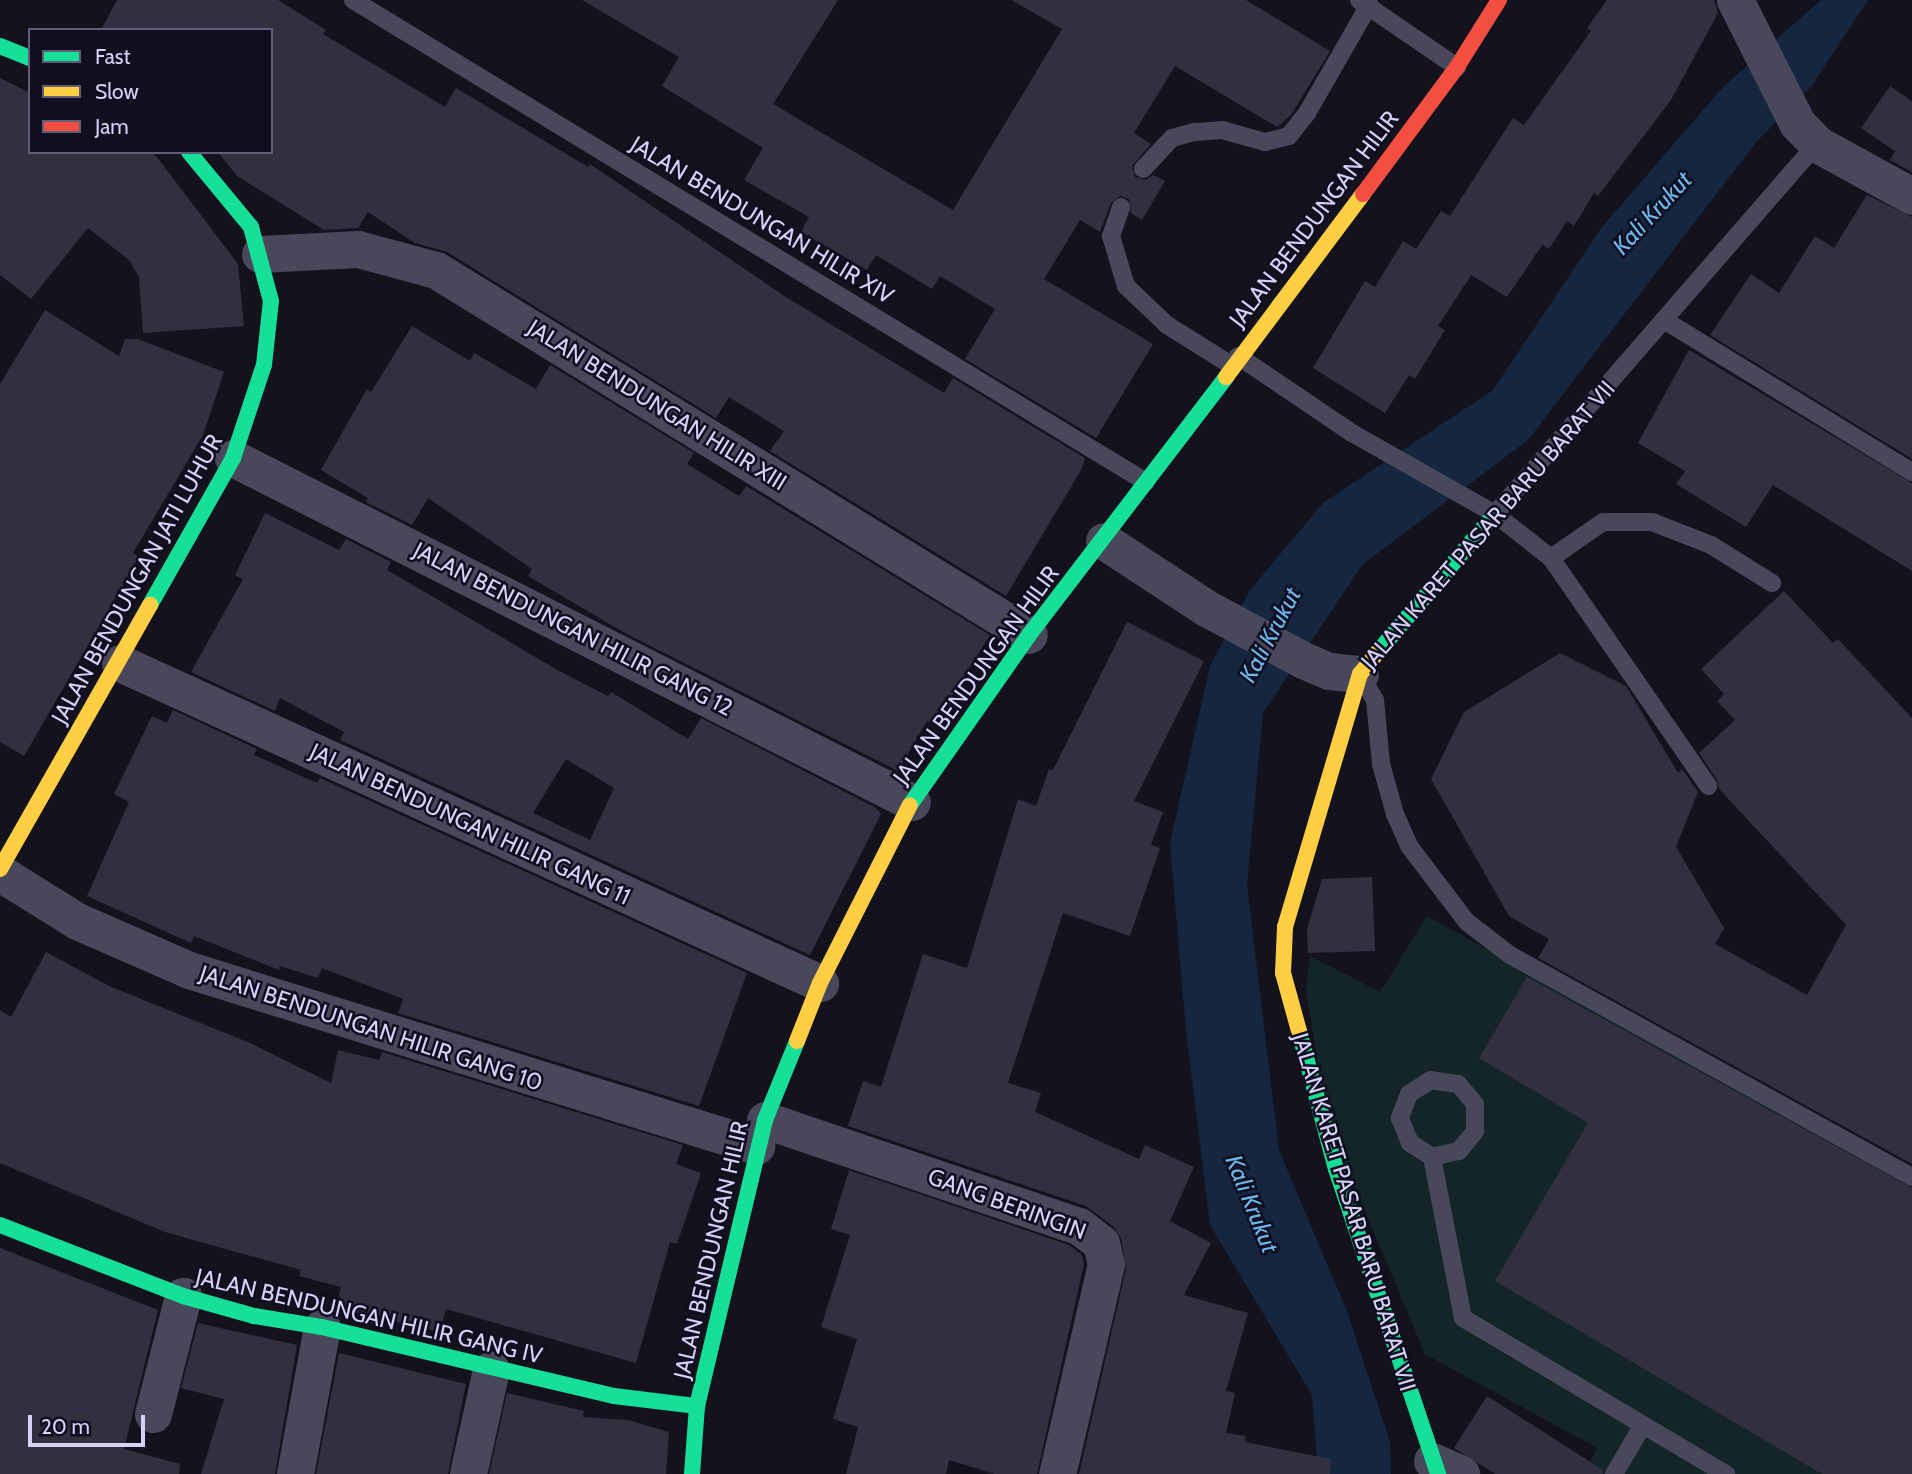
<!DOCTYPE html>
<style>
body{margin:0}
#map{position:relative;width:1912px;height:1474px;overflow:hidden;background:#14121c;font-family:Cabin,sans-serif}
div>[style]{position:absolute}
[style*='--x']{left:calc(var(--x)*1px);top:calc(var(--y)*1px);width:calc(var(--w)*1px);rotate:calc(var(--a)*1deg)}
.green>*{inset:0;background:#132526}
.water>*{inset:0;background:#142640}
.building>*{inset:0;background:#32303e}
.lane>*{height:18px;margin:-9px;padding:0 9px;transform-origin:9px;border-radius:9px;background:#49485b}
.street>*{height:37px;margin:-18.5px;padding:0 18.5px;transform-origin:18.5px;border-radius:18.5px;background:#49485b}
.fast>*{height:16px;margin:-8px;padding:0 8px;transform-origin:8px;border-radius:8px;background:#16e098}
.slow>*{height:16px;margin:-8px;padding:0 8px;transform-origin:8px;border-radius:8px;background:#ffcf43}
.jam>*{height:16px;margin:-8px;padding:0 8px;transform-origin:8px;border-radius:8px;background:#f24e42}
span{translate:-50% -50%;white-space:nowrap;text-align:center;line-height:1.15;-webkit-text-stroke:5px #110f1f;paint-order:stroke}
.street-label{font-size:23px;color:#d5d2fa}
.water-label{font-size:24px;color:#6bb7ef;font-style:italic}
.legend{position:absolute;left:28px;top:28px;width:245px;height:126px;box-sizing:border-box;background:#110f1f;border:2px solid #5f5d77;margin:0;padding:9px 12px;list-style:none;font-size:21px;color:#d5d2fa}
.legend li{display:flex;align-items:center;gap:14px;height:35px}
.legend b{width:35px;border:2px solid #5f5d77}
.scale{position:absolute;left:28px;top:1415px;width:117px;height:32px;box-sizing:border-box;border:4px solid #d5d2fa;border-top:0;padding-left:9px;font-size:21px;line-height:24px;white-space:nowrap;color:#d5d2fa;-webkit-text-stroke:5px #110f1f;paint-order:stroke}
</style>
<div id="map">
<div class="green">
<div style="clip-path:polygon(1427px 916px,1912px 1185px,1912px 1474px,1584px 1474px,1597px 1448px,1425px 1354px,1327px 1121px,1306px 990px,1310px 956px,1380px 992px)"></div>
</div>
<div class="water">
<div style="clip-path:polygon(1821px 0,1868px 0,1811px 87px,1757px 141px,1528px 440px,1363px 564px,1263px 713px,1247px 885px,1279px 1150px,1348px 1314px,1390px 1442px,1391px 1474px,1318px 1474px,1312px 1395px,1210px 1225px,1186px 1031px,1170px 843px,1210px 666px,1250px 590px,1324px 502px,1492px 391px,1602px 227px,1724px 86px)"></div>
</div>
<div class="building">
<div style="clip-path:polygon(117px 0,278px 0,326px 30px,323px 34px,445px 107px,456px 88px,588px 167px,590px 164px,786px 297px,944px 393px,953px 378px,1085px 458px,1081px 470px,1006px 596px,770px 451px,784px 431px,729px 397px,716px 418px,447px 252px,415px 243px,368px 212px,358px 228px,324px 230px,237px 176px,218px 152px,271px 152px,271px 30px,101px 30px)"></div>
<div style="clip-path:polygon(582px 0,838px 0,773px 104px,953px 210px,1062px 29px,1011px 0,1246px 0,1330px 51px,1291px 115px,1277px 127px,1175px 66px,1134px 133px,1151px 144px,1132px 166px,1135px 177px,1146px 180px,1153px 175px,1165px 181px,1142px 220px,1131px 213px,1129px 199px,1120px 196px,1111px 203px,1100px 232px,1080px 220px,1044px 279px,1153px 344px,1096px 438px,965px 359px,995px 309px,940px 276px,932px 289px,876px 255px,867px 270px,801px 232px,809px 217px,744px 180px,763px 148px,662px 86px,679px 57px)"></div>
<div style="clip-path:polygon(1607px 0,1714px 0,1718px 13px,1671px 100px,1598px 196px,1594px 193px,1574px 226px,1567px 221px,1549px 249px,1542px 245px,1507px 297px,1471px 275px,1438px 326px,1445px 330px,1415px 379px,1409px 375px,1385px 413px,1313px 368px,1365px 281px,1375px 287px,1403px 241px,1416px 249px,1441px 211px,1450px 216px,1513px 118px,1524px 125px,1591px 31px,1587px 28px)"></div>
<div style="clip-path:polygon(0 78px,30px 93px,30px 154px,150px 152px,157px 157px,238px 264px,244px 326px,143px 333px,139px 277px,129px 260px,88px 228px,31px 299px,0 275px)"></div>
<div style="clip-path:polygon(1890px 86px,1912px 101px,1912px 172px,1890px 160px,1895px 151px,1861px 128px)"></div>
<div style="clip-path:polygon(1867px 195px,1912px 217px,1912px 459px,1710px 335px,1751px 274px,1779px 293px,1815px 236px,1834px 248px)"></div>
<div style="clip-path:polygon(45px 310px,119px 356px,125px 339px,138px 339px,224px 372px,203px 435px,133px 553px,139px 557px,24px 756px,0 742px,0 384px)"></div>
<div style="clip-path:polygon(412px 326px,470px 361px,474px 353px,536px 389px,550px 365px,694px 453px,687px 464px,739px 496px,746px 486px,990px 635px,934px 725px,927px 721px,898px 771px,625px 633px,528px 576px,532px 569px,428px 498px,412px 525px,366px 502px,368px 498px,321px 470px,367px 389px,371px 392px)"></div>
<div style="clip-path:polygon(1689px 350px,1912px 483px,1912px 571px,1773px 485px,1746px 527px,1676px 484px,1685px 471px,1638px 443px)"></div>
<div style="clip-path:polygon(evenodd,265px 513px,339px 550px,346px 539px,391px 562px,387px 570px,561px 672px,608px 696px,611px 692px,688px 739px,701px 718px,876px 808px,881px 814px,810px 955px,340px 740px,344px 732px,280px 698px,275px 711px,191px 672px,243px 579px,235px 575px,265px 513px,566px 759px,614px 788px,590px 840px,533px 813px,566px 759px)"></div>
<div style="clip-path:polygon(1784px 591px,1833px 643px,1838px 639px,1912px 718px,1912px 1164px,1538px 958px,1549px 939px,1509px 916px,1431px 779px,1464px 712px,1560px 653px,1626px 686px,1678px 773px,1682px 769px,1698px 792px,1676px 847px,1724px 928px,1715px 944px,1807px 995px,1846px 925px,1719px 789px,1717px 780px,1699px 753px,1735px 720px,1717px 701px,1724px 694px,1701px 669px)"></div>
<div style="clip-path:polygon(1127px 622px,1204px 661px,1134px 801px,1163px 812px,1151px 845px,1160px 848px,1130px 936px,1063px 913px,1008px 1083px,1041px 1093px,1035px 1112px,1139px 1159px,1145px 1145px,1194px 1167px,1170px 1221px,1211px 1243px,1184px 1295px,1248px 1313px,1226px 1391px,1235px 1393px,1226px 1433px,1246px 1436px,1245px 1442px,1331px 1459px,1330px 1474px,1079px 1474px,1126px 1269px,1121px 1238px,1114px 1227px,1086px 1206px,848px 1126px,863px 1081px,881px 1087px,923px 954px,967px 968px,1018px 799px,1036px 806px,1049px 769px,1053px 770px)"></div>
<div style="clip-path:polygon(173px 710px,257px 749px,254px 755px,317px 783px,320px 778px,747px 973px,699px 1106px,398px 1013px,403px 999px,322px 968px,318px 978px,280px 966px,279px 970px,194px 936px,191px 943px,87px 896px,129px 802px,114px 794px,152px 716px,167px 723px)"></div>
<div style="clip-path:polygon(1372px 877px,1375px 951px,1308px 953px,1307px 929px,1322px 879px)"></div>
<div style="clip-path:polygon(46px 952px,109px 986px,250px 1043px,331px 1083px,338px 1050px,379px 1060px,382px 1052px,683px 1145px,676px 1164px,701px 1173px,677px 1244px,670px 1242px,636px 1363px,446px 1309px,440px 1332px,336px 1308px,341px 1287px,299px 1276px,301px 1270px,165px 1232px,0 1163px,0 1010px,11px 1017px)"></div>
<div style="clip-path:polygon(1527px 977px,1912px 1188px,1912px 1474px,1822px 1474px,1495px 1281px,1588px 1123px,1479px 1058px)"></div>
<div style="clip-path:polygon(849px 1170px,1069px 1245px,1082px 1255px,1084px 1264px,1037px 1474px,995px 1474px,949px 1460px,946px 1474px,846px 1474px,858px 1427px,833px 1419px,857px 1339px,821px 1327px,850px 1235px,831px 1229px)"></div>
<div style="clip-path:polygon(0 1248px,158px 1310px,124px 1449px,180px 1464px,179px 1474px,0 1474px)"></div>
<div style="clip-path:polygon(198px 1323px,297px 1345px,275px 1474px,201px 1474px,224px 1399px,181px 1388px)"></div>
<div style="clip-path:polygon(339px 1353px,466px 1384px,448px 1474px,316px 1474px)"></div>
<div style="clip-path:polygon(507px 1393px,584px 1411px,583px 1417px,628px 1420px,669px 1432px,666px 1474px,489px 1474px)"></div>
<div style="clip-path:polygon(1487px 1396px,1603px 1470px,1603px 1474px,1495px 1474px,1454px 1448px)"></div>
</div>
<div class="lane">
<div style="--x:353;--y:0;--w:928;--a:31.29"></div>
<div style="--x:1359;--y:0;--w:119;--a:34.4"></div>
<div style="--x:1143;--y:169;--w:42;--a:-46.9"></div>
<div style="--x:1172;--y:138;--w:24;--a:-15"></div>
<div style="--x:1195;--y:132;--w:27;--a:-4"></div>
<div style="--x:1222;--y:130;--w:45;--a:15.6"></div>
<div style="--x:1265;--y:142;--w:25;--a:-14"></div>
<div style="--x:1289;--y:136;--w:29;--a:-52"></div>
<div style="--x:1307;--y:113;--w:125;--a:-60.1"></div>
<div style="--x:1121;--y:207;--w:31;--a:109"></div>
<div style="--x:1111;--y:236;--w:52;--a:73.3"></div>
<div style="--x:1126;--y:286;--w:57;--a:43.6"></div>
<div style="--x:1167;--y:325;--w:75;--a:32"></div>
<div style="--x:1664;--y:320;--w:291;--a:31.5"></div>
<div style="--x:1238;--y:356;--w:138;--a:34"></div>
<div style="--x:1352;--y:433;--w:164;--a:29.5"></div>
<div style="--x:1495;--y:514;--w:71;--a:38.2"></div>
<div style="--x:1551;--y:558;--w:277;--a:55.4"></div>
<div style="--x:1495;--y:514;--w:490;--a:-49"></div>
<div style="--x:1551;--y:558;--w:63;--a:-34.7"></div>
<div style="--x:1603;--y:522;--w:49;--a:0"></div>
<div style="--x:1652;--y:522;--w:63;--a:21.3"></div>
<div style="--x:1711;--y:545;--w:72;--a:31.9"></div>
<div style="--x:1361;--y:676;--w:28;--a:60"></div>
<div style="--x:1375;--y:700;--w:64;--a:84.6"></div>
<div style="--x:1381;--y:764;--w:52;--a:74.4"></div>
<div style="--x:1395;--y:814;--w:35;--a:66"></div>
<div style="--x:1409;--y:846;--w:96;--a:52.7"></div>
<div style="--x:1467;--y:922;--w:54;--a:37.5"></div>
<div style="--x:1510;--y:955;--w:459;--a:28.9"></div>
<div style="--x:1432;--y:1157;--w:28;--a:-13"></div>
<div style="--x:1459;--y:1151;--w:26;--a:-51"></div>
<div style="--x:1475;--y:1131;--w:27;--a:-90"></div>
<div style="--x:1475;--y:1104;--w:26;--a:-130"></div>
<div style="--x:1458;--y:1084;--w:27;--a:-172"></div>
<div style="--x:1431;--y:1080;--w:26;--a:148"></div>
<div style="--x:1409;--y:1094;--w:26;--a:111"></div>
<div style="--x:1400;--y:1118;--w:27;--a:68"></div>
<div style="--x:1410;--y:1143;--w:26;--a:32"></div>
<div style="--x:1432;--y:1157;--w:164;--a:79.1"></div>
<div style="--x:1463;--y:1318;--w:306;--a:30.7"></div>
<div style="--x:1614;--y:1474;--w:57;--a:-59.4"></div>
</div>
<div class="street">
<div style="--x:1735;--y:0;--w:138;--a:63.2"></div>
<div style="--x:1797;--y:123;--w:29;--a:46"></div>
<div style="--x:1817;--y:144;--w:108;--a:28.7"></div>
<div style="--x:260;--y:254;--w:98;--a:-2.9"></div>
<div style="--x:358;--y:249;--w:81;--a:15.1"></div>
<div style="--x:436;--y:270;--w:696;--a:31.61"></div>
<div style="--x:233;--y:458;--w:761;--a:26.87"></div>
<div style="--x:1104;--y:541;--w:124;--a:33.2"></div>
<div style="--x:1208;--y:609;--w:108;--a:28.2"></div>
<div style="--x:1303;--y:660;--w:28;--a:23"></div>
<div style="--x:1329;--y:671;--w:31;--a:6"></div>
<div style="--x:120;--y:663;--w:770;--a:24.57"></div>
<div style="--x:0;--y:873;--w:91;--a:31.9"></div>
<div style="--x:77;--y:921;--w:122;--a:23.6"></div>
<div style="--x:189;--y:970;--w:594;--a:17.24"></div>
<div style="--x:765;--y:1120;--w:331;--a:18.7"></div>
<div style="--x:1079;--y:1226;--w:28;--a:38"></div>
<div style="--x:1101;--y:1243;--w:22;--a:77"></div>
<div style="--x:1106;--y:1264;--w:216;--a:103.1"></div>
<div style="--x:153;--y:1414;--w:122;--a:-75.7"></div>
<div style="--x:1432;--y:1461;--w:32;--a:24"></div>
<div style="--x:295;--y:1474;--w:149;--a:-79.6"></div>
<div style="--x:468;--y:1474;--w:107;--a:-77.6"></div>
</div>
<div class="fast">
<div style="--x:0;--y:46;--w:32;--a:22"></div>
<div style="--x:150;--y:605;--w:169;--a:-60.5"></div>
<div style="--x:233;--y:458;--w:98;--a:-71.6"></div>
<div style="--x:264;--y:365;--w:64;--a:-83.8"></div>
<div style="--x:271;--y:301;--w:77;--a:-105.1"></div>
<div style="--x:251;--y:227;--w:97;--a:-129.6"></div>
<div style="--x:1377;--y:653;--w:182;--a:-49.7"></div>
<div style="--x:910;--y:805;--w:208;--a:-55"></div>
<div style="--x:1029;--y:635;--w:325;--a:-52.6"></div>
<div style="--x:1299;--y:1031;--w:143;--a:75"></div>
<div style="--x:1336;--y:1169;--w:322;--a:71.5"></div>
<div style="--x:0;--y:1225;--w:196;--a:21.2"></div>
<div style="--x:183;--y:1296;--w:74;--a:15.7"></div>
<div style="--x:254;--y:1316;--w:69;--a:9.2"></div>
<div style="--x:322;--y:1327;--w:300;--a:13.3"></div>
<div style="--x:614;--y:1396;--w:84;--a:6.9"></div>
<div style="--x:692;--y:1474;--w:68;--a:-85.8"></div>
<div style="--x:697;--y:1406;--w:294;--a:-76.6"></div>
<div style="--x:765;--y:1120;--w:85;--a:-67.9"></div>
</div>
<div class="slow">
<div style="--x:1226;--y:377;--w:229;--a:-53.2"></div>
<div style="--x:0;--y:869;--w:304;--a:-60.4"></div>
<div style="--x:1299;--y:1031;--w:60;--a:-105.4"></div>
<div style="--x:1283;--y:973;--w:46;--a:-87.5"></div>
<div style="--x:1285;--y:927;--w:264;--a:-73.5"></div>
<div style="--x:1360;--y:674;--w:27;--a:-51"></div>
<div style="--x:797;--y:1041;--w:62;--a:-68.4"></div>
<div style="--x:820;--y:983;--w:199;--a:-63.2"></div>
</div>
<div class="jam">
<div style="--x:1363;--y:194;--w:158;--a:-53.5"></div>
<div style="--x:1457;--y:67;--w:79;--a:-57.9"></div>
</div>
<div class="street-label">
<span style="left:1314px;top:219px;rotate:-53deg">JALAN BENDUNGAN HILIR</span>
<span style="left:762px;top:220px;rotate:31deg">JALAN BENDUNGAN HILIR XIV</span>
<span style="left:657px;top:405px;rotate:32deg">JALAN BENDUNGAN HILIR XIII</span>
<span style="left:1488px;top:525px;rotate:-49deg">JALAN KARET PASAR BARU BARAT VII</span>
<span style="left:137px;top:579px;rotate:-61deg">JALAN BENDUNGAN JATI LUHUR</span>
<span style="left:573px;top:629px;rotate:27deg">JALAN BENDUNGAN HILIR GANG 12</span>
<span style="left:976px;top:675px;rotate:-54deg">JALAN BENDUNGAN HILIR</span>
<span style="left:470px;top:824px;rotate:25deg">JALAN BENDUNGAN HILIR GANG 11</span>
<span style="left:371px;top:1028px;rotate:18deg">JALAN BENDUNGAN HILIR GANG 10</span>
<span style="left:1007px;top:1204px;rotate:20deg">GANG BERINGIN</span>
<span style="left:1354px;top:1212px;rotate:73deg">JALAN KARET PASAR BARU BARAT VII</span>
<span style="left:711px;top:1250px;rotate:-77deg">JALAN BENDUNGAN HILIR</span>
<span style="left:369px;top:1316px;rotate:13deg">JALAN BENDUNGAN HILIR GANG IV</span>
</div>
<div class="water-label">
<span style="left:1652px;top:213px;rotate:-47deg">Kali Krukut</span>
<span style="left:1270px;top:635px;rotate:-62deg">Kali Krukut</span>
<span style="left:1252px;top:1204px;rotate:68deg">Kali Krukut</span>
</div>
<ul class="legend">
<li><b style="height:9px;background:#16e098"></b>Fast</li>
<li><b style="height:9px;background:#ffcf43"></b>Slow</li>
<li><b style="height:9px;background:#f24e42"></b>Jam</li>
</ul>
<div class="scale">20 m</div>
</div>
